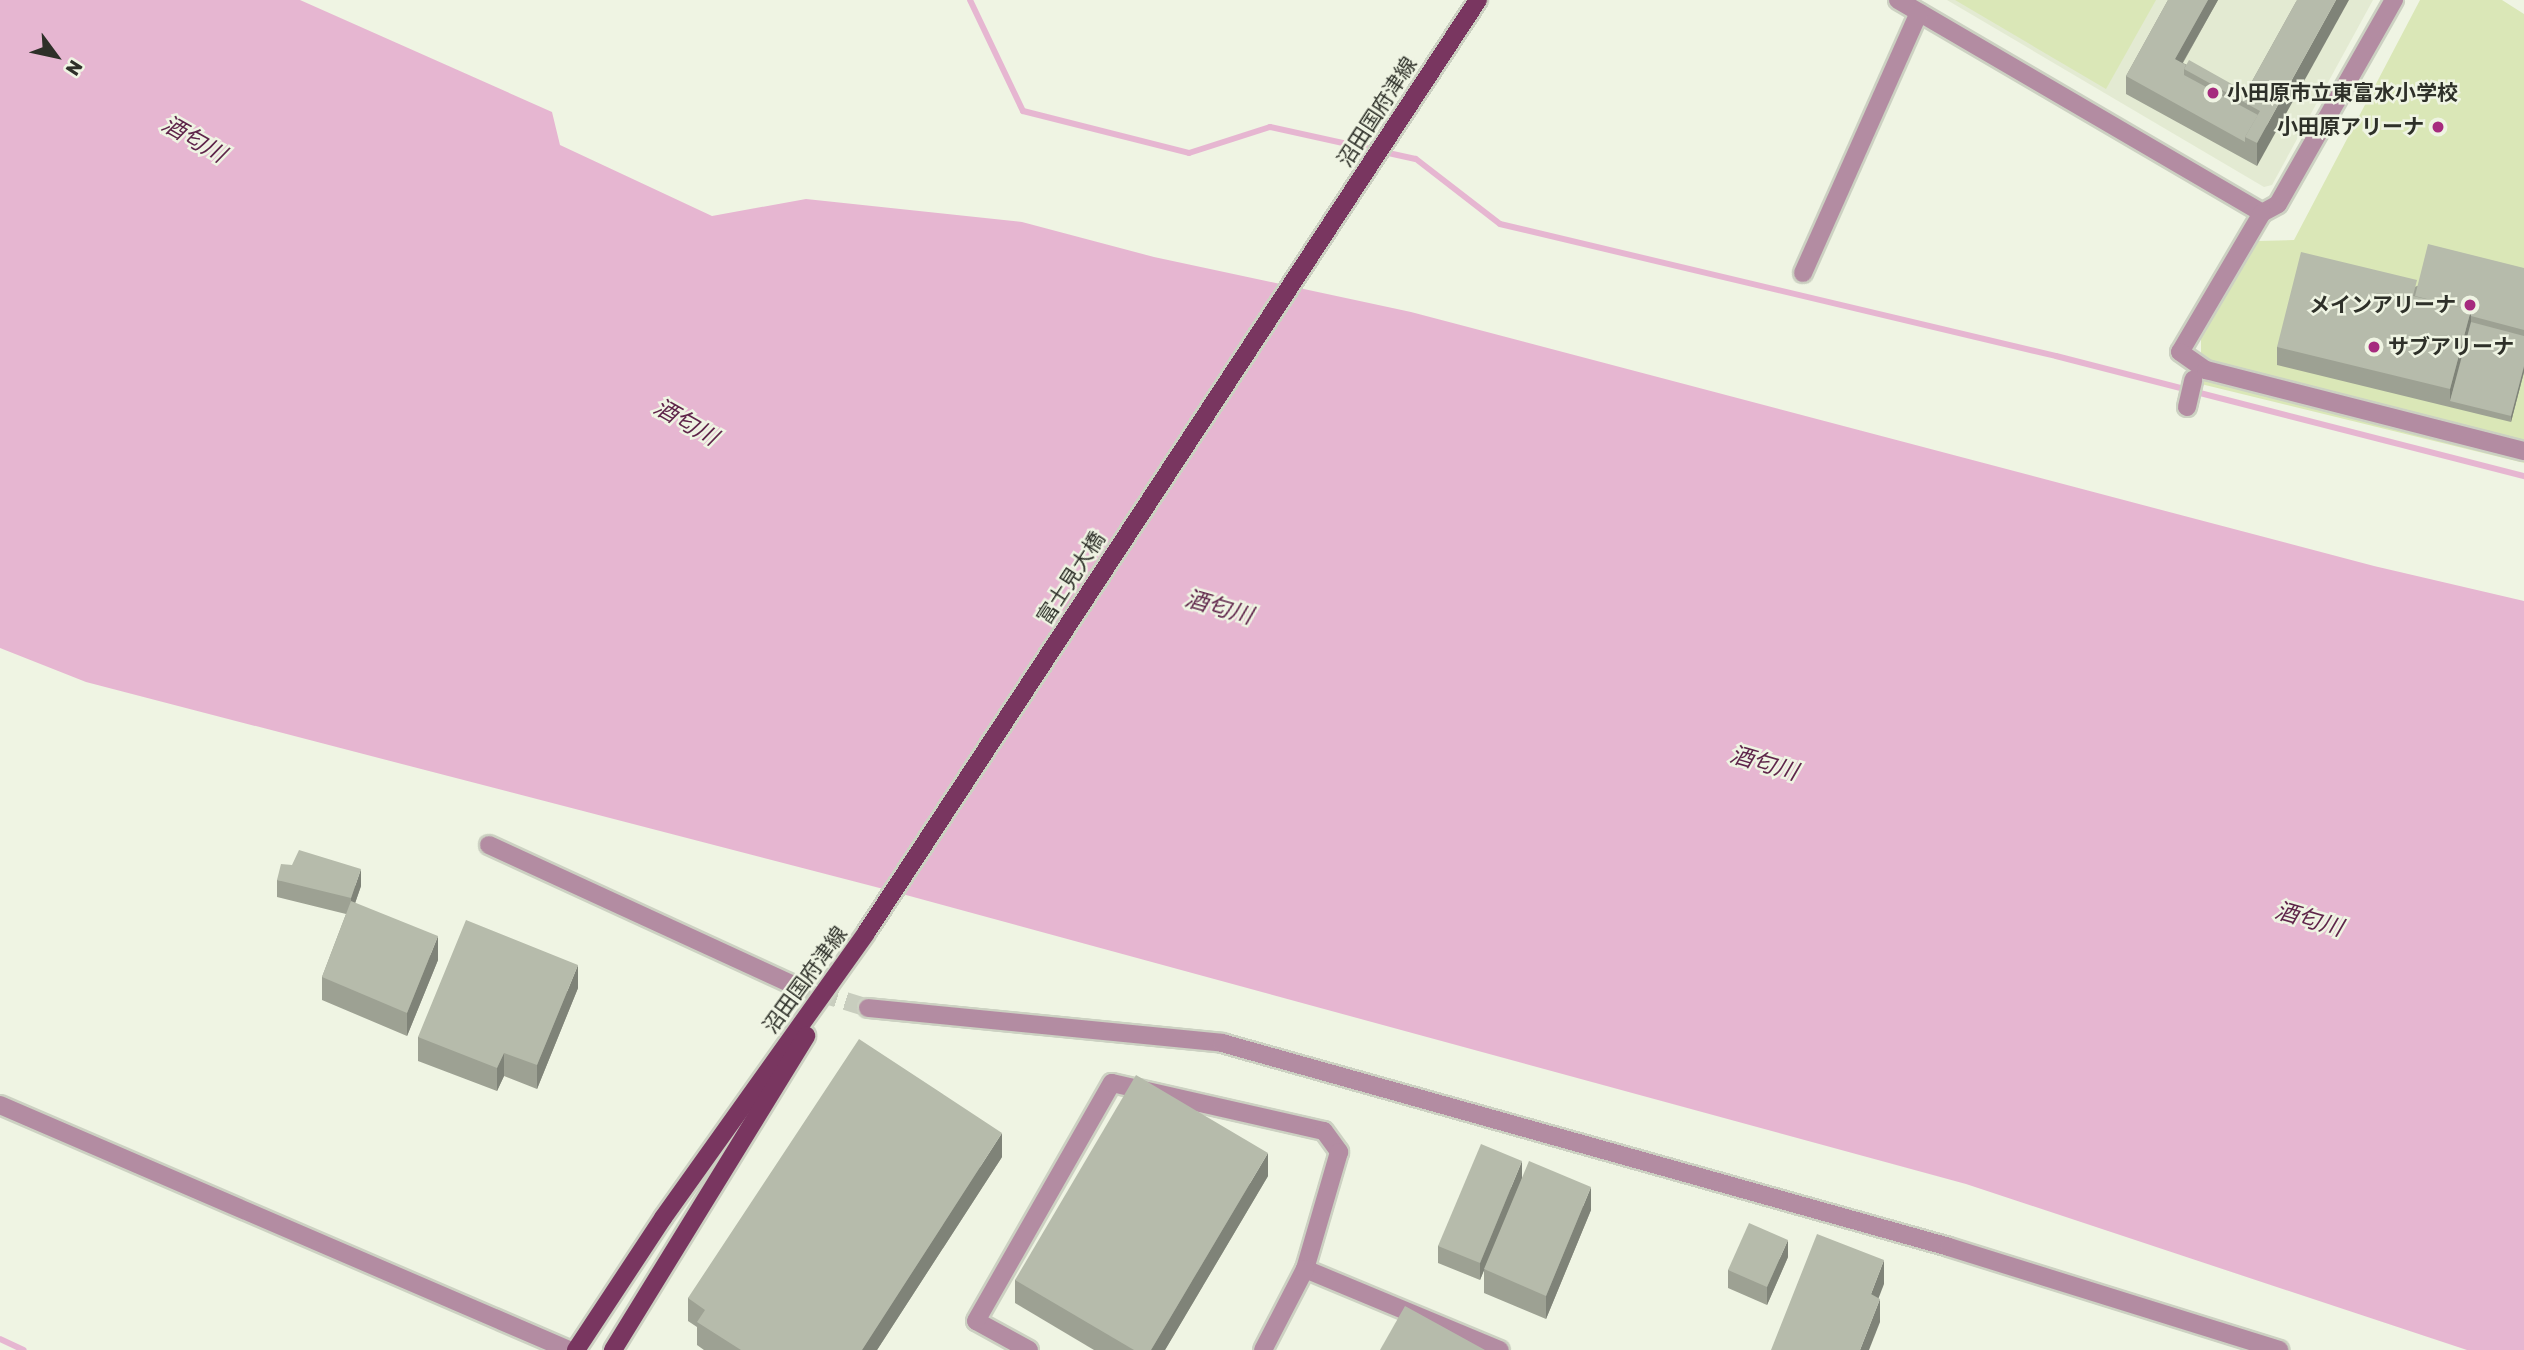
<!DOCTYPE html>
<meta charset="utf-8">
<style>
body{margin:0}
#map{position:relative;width:2524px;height:1350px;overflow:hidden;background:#eff4e3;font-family:Rubik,"Noto Sans JP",sans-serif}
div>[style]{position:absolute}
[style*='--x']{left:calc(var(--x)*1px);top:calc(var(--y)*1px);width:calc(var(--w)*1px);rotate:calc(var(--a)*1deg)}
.built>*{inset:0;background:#e3ead2}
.green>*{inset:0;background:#dae7b7}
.water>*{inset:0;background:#e6b6d1}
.stream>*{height:6px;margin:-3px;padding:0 3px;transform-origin:3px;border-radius:3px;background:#e6b6d1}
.minor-tunnel>*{height:18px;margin-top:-9px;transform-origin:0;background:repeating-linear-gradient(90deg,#c8cdbe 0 18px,transparent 0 27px)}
.roads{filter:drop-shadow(2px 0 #ccd1c2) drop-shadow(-2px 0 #ccd1c2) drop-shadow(0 2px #ccd1c2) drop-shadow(0 -2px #ccd1c2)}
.minor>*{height:18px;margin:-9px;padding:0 9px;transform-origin:9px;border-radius:9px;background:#b38ca2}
.major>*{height:18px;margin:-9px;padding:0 9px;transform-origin:9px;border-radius:9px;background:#793660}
.wall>*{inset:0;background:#9da193}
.shaded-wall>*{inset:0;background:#7f8378}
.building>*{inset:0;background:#b6bbab}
.dots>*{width:19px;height:19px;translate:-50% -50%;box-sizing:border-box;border:4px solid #eff4e3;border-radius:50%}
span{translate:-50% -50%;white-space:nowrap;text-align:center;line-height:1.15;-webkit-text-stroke:5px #eff4e3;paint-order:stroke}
.poi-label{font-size:21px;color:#2e3029;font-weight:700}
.left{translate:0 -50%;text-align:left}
.right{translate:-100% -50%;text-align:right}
.street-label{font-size:21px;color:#2e3029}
.water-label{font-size:23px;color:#5f254a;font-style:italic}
.north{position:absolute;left:21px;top:21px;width:70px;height:70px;-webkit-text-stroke:5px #eff4e3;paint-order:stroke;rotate:123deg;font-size:19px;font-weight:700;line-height:28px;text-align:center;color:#2e3029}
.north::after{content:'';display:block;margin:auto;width:24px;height:32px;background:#2e3029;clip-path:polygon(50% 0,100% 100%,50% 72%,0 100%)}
</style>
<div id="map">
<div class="built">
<div style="clip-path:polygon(1947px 0,2373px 0,2272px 185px,2264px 187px)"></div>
</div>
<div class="green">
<div style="clip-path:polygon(1955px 0,2156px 0,2106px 89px)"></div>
<div style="clip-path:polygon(2420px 0,2502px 0,2524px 14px,2524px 463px,2201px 384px,2201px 334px,2258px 241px,2294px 240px)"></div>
</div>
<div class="water">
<div style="clip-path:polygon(0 0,300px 0,552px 112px,560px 145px,712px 216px,806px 199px,1022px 222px,1154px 257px,1411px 312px,2374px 566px,2524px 601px,2524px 1350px,2467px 1350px,1966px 1184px,895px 892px,86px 682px,0 648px)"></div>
</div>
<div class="stream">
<div style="--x:970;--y:0;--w:123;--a:64.5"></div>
<div style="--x:1023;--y:111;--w:171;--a:14.2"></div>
<div style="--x:1189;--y:153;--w:85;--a:-17.8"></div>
<div style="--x:1270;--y:127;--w:149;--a:12.4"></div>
<div style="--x:1416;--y:159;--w:106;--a:37.7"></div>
<div style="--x:1500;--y:224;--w:571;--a:13.36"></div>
<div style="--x:2056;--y:356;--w:483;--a:14.4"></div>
<div style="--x:0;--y:1339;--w:26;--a:25"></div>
</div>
<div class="minor-tunnel">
<div style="--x:794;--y:985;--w:77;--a:17.3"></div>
</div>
<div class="roads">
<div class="minor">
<div style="--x:1898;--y:0;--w:422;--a:30.3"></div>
<div style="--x:2262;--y:213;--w:18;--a:-29"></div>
<div style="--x:2278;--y:204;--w:235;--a:-60.4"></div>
<div style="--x:2262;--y:213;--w:161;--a:120.5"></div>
<div style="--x:2180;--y:352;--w:32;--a:35"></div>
<div style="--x:2206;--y:370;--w:328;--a:14.3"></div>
<div style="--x:1803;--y:273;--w:285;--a:-66"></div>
<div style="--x:2187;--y:407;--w:28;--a:-77"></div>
<div style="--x:489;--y:845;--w:336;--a:24.7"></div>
<div style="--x:868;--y:1008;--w:356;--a:5.6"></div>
<div style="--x:1222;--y:1043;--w:755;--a:15.67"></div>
<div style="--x:1949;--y:1247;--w:346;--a:17.3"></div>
<div style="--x:0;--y:1105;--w:620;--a:23.3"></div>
<div style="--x:1305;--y:1269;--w:211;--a:22.6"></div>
<div style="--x:1029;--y:1350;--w:60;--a:-151.3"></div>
<div style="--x:976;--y:1321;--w:274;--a:-60.3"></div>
<div style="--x:1112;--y:1083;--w:217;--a:12.8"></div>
<div style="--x:1324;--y:1131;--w:26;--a:54"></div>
<div style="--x:1339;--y:1152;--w:122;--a:106.2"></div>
<div style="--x:1305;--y:1269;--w:91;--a:117.4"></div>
</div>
<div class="major">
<div style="--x:576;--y:1350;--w:158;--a:-56.6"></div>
<div style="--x:663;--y:1218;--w:350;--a:-54.5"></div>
<div style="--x:866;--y:933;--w:1116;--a:-56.74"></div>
<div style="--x:613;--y:1350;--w:369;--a:-58.4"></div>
</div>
</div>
<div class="wall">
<div style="clip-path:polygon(2168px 0,2218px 0,2183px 63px,2246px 92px,2297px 0,2257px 166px,2126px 94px,2126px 76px)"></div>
<div style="clip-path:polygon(2524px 268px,2524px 372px,2511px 422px,2277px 365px,2277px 347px,2417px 286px)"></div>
<div style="clip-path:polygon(277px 880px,361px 886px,355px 903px,438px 960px,407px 1036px,322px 1000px,322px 977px,346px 914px,277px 897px)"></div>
<div style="clip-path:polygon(578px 988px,537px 1089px,504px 1076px,497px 1091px,418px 1061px,418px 1037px)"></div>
<div style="clip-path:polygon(1002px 1157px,877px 1350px,704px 1350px,697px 1345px,697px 1327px,688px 1321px,688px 1298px)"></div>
<div style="clip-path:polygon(1268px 1176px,1165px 1350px,1094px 1350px,1015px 1303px,1015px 1280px)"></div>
<div style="clip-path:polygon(1522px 1179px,1591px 1210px,1546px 1319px,1484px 1293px,1484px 1270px,1480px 1280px,1438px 1263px,1438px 1246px)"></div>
<div style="clip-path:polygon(1788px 1257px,1767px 1305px,1728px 1288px,1728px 1270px)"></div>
</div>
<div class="shaded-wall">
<div style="clip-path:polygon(2208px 0,2218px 0,2175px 76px,2175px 59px)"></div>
<div style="clip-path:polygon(2336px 0,2349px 0,2257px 166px,2257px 143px)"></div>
<div style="clip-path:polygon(2471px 310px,2471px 328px,2450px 401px,2450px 389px)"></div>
<div style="clip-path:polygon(2524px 366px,2524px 372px,2511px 422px,2511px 416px)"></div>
<div style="clip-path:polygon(361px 869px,361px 886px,351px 915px,351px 898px)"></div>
<div style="clip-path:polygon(438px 936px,438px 960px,407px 1036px,407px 1013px)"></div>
<div style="clip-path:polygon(578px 965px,578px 988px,537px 1089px,537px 1065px)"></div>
<div style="clip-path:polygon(504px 1053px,504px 1076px,497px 1091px,497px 1068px)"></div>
<div style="clip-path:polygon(1002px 1133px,1002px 1157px,877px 1350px,862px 1350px)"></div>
<div style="clip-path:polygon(1268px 1153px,1268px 1176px,1165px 1350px,1151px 1350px)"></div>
<div style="clip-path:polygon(1522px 1161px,1522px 1179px,1480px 1280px,1480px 1263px)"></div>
<div style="clip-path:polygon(1591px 1187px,1591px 1210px,1546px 1319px,1546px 1296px)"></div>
<div style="clip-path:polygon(1788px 1240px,1788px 1257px,1767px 1305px,1767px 1287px)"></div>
<div style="clip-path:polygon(1884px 1260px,1884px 1284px,1871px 1318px,1871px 1294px)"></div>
<div style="clip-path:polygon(1880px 1299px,1880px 1322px,1869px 1350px,1860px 1350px)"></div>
</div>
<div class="building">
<div style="clip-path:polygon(2168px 0,2208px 0,2175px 59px,2186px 65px,2184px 69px,2184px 75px,2258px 115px,2245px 137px,2245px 142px,2126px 76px)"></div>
<div style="clip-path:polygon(2297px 0,2336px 0,2257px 143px,2245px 137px,2260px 111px,2184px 69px,2189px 60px,2246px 92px)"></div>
<div style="clip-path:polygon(2428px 244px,2524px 268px,2524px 330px,2471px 316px,2471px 310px,2415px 296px)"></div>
<div style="clip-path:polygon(2301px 252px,2417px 280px,2413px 296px,2471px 310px,2450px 389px,2277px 347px)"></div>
<div style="clip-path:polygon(2471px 322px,2524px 336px,2524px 366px,2511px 416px,2450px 401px)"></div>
<div style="clip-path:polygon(299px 850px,361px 869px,351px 898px,277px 880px,281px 864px,292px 865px)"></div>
<div style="clip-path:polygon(351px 901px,438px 936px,407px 1013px,322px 977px)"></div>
<div style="clip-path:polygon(466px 920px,578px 965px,537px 1065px,504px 1053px,497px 1068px,418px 1037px)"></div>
<div style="clip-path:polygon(859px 1039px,1002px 1133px,862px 1350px,741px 1350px,697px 1322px,705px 1310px,688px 1298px)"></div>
<div style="clip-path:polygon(1136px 1075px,1268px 1153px,1151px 1350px,1134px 1350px,1015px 1280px)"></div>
<div style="clip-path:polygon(1481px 1144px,1522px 1161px,1480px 1263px,1438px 1246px)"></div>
<div style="clip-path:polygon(1529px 1161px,1591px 1187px,1546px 1296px,1484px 1269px)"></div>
<div style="clip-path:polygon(1749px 1223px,1788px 1240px,1767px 1287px,1728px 1270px)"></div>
<div style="clip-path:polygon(1817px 1234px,1884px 1260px,1871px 1294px,1880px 1299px,1860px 1350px,1771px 1350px)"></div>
<div style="clip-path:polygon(1405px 1306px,1485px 1350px,1380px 1350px)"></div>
</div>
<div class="dots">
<div style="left:2213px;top:93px;background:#a62b7e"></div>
<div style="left:2438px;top:127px;background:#a62b7e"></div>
<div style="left:2470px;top:305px;background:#a62b7e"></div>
<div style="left:2374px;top:347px;background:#a62b7e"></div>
</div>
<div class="poi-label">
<span class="left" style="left:2227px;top:93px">小田原市立東富水小学校</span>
<span class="right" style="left:2424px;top:127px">小田原アリーナ</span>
<span class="right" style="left:2456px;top:305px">メインアリーナ</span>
<span class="left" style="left:2388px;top:347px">サブアリーナ</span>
</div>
<div class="street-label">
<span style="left:1377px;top:112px;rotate:-57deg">沼田国府津線</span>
<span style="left:1071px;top:578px;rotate:-57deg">富士見大橋</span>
<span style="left:805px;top:980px;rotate:-54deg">沼田国府津線</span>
</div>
<div class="water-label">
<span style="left:194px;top:139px;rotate:30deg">酒匂川</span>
<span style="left:686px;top:422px;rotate:30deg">酒匂川</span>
<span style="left:1219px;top:607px;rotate:16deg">酒匂川</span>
<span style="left:1764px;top:763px;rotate:16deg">酒匂川</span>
<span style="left:2309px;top:919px;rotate:16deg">酒匂川</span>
</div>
<div class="north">N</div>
</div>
